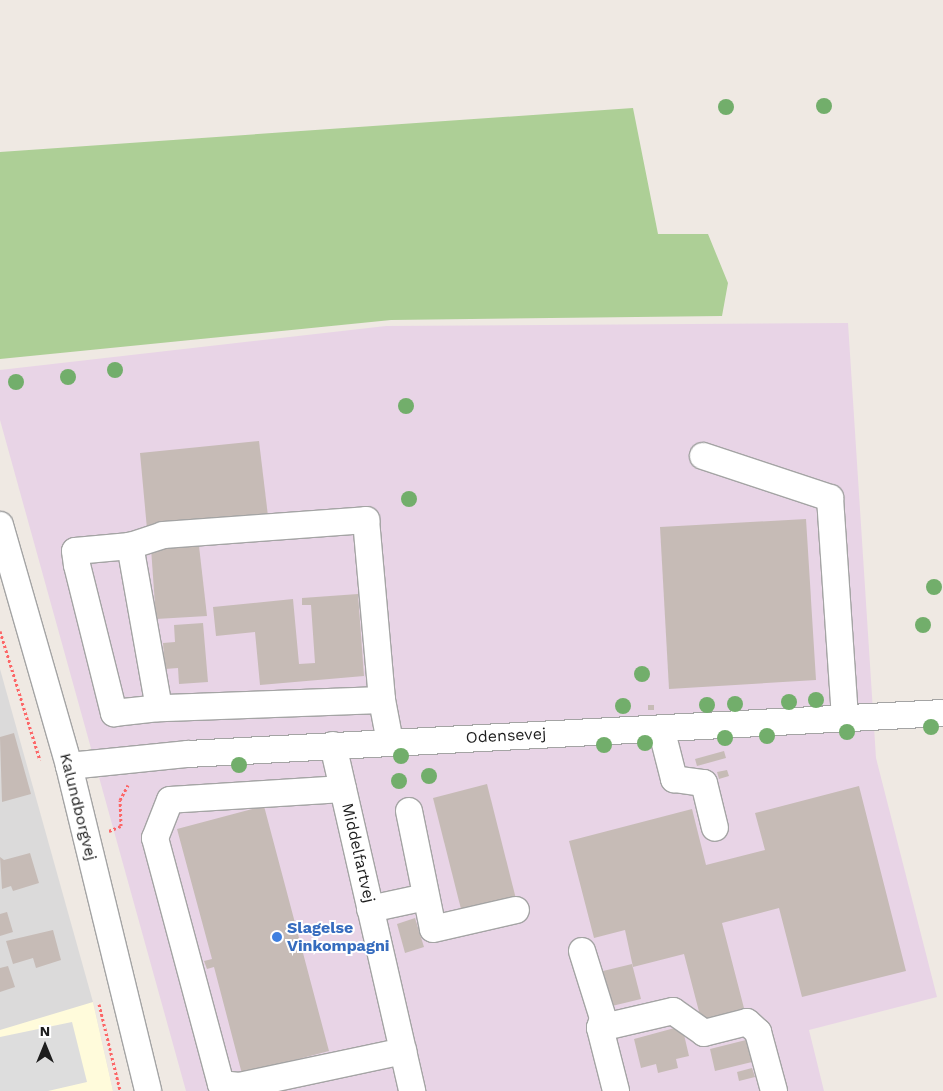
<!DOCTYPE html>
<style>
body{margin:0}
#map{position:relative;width:943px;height:1091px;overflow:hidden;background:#efe9e3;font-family:"Work Sans",sans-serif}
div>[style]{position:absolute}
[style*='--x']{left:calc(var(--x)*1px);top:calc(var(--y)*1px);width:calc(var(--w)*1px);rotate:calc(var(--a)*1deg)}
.residential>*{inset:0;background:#dbdada}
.industrial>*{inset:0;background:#e8d4e6}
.education>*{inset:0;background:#fffbdb}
.forest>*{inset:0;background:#adcf96}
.parking>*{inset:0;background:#ddd}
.building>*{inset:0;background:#c6bbb6}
.path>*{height:3px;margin-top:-1.5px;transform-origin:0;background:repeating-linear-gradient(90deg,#fc6667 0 2.5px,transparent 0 5px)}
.roads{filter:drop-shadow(1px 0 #a4a4a4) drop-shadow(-1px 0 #a4a4a4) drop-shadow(0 1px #a4a4a4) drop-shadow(0 -1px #a4a4a4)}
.minor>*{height:26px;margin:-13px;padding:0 13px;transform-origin:13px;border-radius:13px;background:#fff}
.trees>*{width:16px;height:16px;margin:-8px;border-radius:50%;background:#72ae6b}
.dots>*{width:14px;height:14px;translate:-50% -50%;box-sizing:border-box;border:2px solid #fff;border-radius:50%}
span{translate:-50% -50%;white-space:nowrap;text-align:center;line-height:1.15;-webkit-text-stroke:4px #fff;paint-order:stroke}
.street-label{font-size:16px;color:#1d1d1d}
.shop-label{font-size:16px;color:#366cbe;font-weight:700}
.left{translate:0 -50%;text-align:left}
.north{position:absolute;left:20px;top:1021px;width:50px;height:50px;-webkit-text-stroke:4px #fff;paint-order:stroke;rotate:0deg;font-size:14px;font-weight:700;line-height:20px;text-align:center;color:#1d1d1d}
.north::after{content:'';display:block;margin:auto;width:18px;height:22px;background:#1d1d1d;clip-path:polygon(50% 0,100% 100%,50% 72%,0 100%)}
</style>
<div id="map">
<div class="residential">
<div style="clip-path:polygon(0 669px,93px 1002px,113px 1091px,0 1091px)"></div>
</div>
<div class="industrial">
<div style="clip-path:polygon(848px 323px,876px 758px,937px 997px,809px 1030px,824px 1091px,186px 1091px,0 420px,0 370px,386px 326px)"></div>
</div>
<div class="education">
<div style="clip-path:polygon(93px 1002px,113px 1091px,0 1091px,0 1030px)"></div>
</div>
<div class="forest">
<div style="clip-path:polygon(633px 108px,658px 234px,708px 234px,728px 283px,722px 316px,391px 320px,0 359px,0 152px)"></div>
</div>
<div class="parking">
<div style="clip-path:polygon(72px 1022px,87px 1082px,48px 1091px,0 1091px,0 1037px)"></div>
</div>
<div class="building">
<div style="clip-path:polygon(259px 441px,268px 516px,147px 529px,140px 453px)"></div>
<div style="clip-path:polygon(806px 519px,816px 680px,669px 689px,660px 527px)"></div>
<div style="clip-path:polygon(199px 546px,207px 616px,156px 619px,151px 548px)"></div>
<div style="clip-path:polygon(358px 594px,364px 676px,260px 685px,255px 632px,216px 636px,213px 607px,293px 599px,299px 664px,315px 663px,311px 605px,302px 605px,302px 598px)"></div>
<div style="clip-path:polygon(203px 623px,208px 682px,179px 684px,178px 668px,165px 669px,163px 643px,175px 642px,174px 625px)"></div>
<div style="clip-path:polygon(648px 705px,654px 705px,654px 710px,648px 710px)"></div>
<div style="clip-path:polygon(14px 733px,31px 794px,2px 802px,0 737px)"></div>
<div style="clip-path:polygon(724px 751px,726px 758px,697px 766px,695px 759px)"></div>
<div style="clip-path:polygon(727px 770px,729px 776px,719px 779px,717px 772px)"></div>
<div style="clip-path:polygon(487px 784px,517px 903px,463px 917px,433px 798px)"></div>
<div style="clip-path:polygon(859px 786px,906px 971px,802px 997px,779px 908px,722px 923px,745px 1012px,702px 1023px,684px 954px,633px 967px,625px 930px,594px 938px,569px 841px,692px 809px,706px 865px,765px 850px,755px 813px)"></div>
<div style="clip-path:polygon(264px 806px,329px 1051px,242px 1074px,214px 967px,207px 969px,204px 961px,212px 959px,177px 829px)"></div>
<div style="clip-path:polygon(30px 853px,39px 883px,13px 891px,11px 886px,2px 889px,0 857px,4px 860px)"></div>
<div style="clip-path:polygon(7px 912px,13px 932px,0 936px,0 914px)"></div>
<div style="clip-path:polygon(415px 918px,424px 947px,405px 953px,397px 924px)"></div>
<div style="clip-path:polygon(53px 930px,61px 960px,36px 968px,33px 958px,13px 964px,6px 941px)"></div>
<div style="clip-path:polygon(632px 964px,641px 999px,612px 1006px,603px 971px)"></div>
<div style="clip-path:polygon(8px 966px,15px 987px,0 992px,0 968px)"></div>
<div style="clip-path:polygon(682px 1026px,689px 1056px,676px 1059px,678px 1068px,658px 1073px,656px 1064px,641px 1068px,634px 1039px)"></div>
<div style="clip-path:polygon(750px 1039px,756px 1061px,715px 1071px,710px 1049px)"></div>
<div style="clip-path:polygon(752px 1068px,755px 1077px,739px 1081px,737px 1072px)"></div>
</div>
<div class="path">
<div style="--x:0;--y:631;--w:135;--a:72.8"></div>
<div style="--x:109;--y:831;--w:13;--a:-23"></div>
<div style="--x:121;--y:826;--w:26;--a:-92"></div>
<div style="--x:120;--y:800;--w:17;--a:-62"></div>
<div style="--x:99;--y:1004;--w:89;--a:76.3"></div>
</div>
<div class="roads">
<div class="minor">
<div style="--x:703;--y:456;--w:134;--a:18.3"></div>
<div style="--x:830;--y:498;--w:221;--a:86.1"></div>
<div style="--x:0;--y:525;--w:251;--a:74"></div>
<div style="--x:69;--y:766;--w:334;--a:76.3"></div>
<div style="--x:130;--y:546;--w:55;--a:174.8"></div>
<div style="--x:75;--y:551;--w:14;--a:82"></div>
<div style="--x:77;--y:565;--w:153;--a:76"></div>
<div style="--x:114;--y:713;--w:45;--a:-6.3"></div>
<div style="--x:382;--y:700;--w:223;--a:177.9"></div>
<div style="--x:159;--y:708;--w:165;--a:-100.1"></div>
<div style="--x:130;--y:546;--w:35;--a:-18"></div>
<div style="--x:163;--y:535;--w:204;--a:-4.2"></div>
<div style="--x:366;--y:520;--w:181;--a:84.9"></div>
<div style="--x:382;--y:700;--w:43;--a:79.2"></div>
<div style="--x:661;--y:728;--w:53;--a:75.7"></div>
<div style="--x:674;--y:779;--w:30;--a:8"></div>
<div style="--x:704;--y:783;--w:46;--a:76.3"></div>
<div style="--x:333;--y:745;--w:355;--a:77.1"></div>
<div style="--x:69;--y:766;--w:120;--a:-5.8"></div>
<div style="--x:188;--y:754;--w:756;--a:-3.11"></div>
<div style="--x:343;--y:789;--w:173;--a:176.4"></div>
<div style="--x:170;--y:800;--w:41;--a:111.5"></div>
<div style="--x:155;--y:838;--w:255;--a:75"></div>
<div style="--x:221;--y:1084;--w:18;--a:6"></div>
<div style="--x:239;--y:1086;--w:168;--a:-12"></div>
<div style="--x:409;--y:811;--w:120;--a:78.5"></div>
<div style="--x:433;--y:929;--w:85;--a:-12.9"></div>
<div style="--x:370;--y:909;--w:57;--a:-12.1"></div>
<div style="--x:582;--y:951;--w:70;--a:72.6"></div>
<div style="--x:603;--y:1018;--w:10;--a:107"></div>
<div style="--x:600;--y:1028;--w:65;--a:75.7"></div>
<div style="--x:600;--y:1028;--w:75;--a:-13.1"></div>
<div style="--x:673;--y:1011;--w:38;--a:35"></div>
<div style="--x:704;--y:1033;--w:44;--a:-14.3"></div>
<div style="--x:747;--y:1022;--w:15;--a:42"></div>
<div style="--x:758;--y:1032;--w:61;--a:74.8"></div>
</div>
</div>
<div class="trees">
<div style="left:824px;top:106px"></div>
<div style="left:726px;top:107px"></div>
<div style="left:115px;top:370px"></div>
<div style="left:68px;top:377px"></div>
<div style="left:16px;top:382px"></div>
<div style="left:406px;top:406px"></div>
<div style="left:409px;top:499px"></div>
<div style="left:934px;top:587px"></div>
<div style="left:923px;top:625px"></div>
<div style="left:642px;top:674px"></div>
<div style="left:816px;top:700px"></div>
<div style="left:789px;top:702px"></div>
<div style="left:735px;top:704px"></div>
<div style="left:707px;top:705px"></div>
<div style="left:623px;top:706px"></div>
<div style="left:931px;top:727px"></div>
<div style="left:847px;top:732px"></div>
<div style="left:767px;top:736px"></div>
<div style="left:725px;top:738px"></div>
<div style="left:645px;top:743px"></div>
<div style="left:604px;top:745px"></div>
<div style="left:401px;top:756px"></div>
<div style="left:239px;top:765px"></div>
<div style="left:429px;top:776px"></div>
<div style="left:399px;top:781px"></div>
</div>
<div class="dots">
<div style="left:277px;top:937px;background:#3f7fe0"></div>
</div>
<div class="street-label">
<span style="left:506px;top:736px;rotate:-3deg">Odensevej</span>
<span style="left:78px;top:807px;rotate:76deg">Kalundborgvej</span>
<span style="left:358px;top:853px;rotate:77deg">Middelfartvej</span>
</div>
<div class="shop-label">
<span class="left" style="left:287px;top:937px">Slagelse<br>Vinkompagni</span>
</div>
<div class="north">N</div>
</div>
